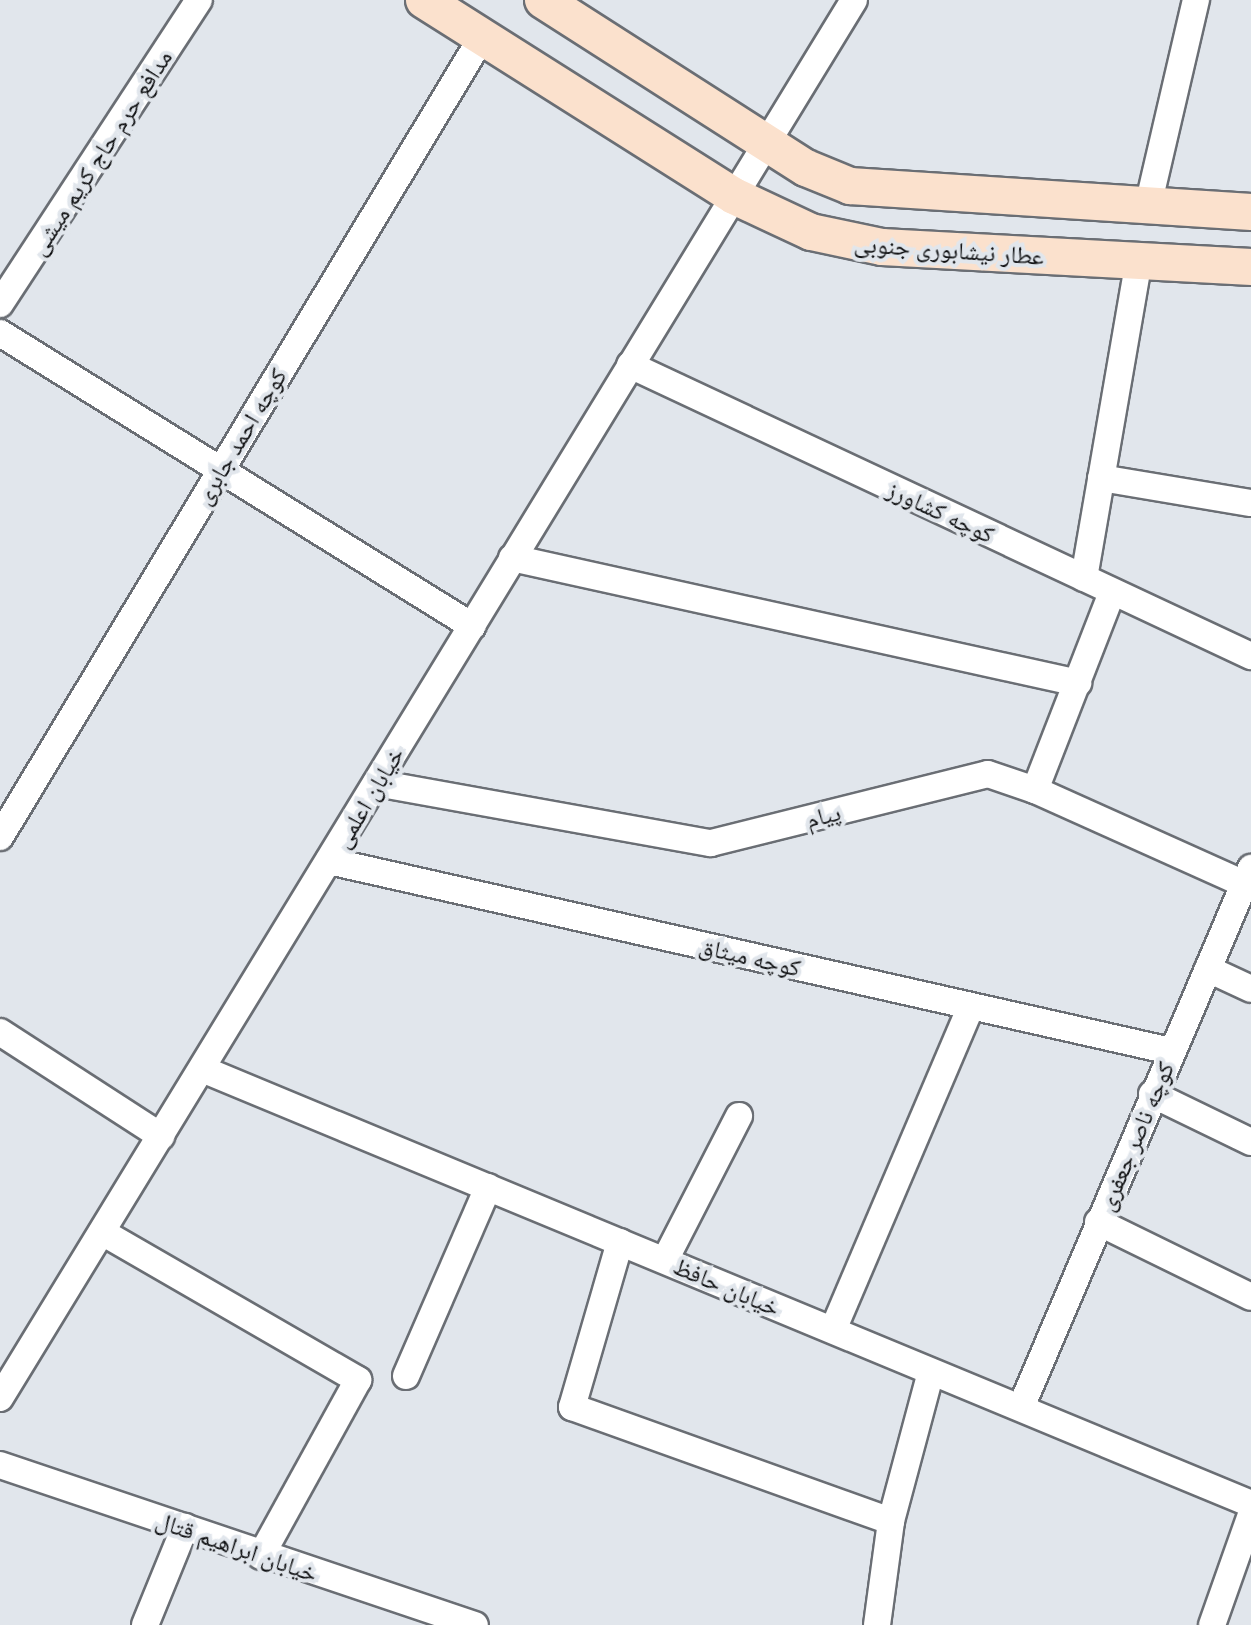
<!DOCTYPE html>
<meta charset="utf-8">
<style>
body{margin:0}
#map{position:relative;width:1251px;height:1625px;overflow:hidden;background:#e1e6ec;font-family:"Golos Text","Noto Naskh Arabic",sans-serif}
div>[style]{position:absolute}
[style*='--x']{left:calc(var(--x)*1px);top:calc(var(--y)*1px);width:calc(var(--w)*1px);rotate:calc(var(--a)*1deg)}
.roads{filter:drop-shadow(2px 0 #6a6e74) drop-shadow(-2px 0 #6a6e74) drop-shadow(0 2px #6a6e74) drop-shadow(0 -2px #6a6e74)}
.street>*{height:26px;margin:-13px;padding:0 13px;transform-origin:13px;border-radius:13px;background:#fff}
.secondary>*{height:36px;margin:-18px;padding:0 18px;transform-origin:18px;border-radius:18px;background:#fbe1cd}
span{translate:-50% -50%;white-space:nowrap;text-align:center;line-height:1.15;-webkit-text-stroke:8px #e1e6ec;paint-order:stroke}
.street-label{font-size:24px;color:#0e0f11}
</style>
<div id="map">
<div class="roads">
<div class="street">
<div style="--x:1148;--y:206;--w:212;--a:-76.9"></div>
<div style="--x:0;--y:304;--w:363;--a:-56.8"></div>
<div style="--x:0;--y:333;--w:556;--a:31.83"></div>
<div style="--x:630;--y:365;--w:686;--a:25.11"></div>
<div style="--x:1101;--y:478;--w:152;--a:9.5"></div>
<div style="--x:512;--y:558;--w:580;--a:12.45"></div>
<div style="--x:1084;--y:578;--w:323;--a:-80.2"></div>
<div style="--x:376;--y:783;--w:340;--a:10.2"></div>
<div style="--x:711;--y:843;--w:285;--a:-14"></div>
<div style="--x:988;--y:774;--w:50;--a:18.8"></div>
<div style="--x:1035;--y:790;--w:237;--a:24.2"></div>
<div style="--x:1035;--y:790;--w:212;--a:-68.7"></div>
<div style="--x:0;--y:837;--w:934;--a:-58.93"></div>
<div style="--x:329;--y:861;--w:863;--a:12.72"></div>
<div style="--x:1208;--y:969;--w:47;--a:24.9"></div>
<div style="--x:0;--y:1032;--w:192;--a:32.9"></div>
<div style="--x:202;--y:1069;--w:1136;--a:22.52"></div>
<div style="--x:1152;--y:1094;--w:110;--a:25.9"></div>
<div style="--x:1098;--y:1222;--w:170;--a:26.1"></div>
<div style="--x:102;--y:1232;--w:296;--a:30"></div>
<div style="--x:358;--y:1380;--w:201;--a:118.9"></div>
<div style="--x:620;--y:1242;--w:172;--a:106.2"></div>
<div style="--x:572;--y:1407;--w:339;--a:19.7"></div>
<div style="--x:665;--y:1260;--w:162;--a:-62.8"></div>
<div style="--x:833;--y:1330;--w:351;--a:-66.9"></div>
<div style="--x:406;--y:1376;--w:206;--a:-66.5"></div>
<div style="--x:0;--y:1398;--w:1638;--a:-58.58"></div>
<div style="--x:1022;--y:1405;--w:584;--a:-66.9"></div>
<div style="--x:0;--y:1465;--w:501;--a:18.62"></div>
<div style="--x:145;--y:1625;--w:106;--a:-67.8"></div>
<div style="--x:877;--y:1625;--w:105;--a:-82.3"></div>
<div style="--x:891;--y:1521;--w:154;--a:-75"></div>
<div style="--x:1212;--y:1625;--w:117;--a:-70.5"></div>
</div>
<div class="secondary">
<div style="--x:424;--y:0;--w:367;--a:32.3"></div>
<div style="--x:734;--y:196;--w:85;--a:25.1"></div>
<div style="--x:811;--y:232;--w:73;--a:11.9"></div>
<div style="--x:882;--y:247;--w:370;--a:3.1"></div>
<div style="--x:543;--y:0;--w:312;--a:32.6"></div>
<div style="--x:806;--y:168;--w:48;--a:22.2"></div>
<div style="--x:850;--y:186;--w:402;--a:3.7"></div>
</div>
</div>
<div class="street-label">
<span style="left:100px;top:152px;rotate:-57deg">مدافع حرم حاج کریم میشی</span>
<span style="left:949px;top:249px;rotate:4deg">عطار نیشابوری جنوبی</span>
<span style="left:240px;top:436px;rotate:-59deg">کوچه احمد جابری</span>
<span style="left:941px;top:511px;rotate:25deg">کوچه کشاورز</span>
<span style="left:368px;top:797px;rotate:-59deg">خیابان اعلمی</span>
<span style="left:823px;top:815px;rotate:-14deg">پیام</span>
<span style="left:750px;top:956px;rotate:13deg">کوچه میثاق</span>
<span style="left:1135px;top:1136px;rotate:-67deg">کوچه ناصر جعفری</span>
<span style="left:727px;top:1286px;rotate:23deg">خیابان حافظ</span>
<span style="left:237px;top:1546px;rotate:19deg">خیابان ابراهیم قتال</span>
</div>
</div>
